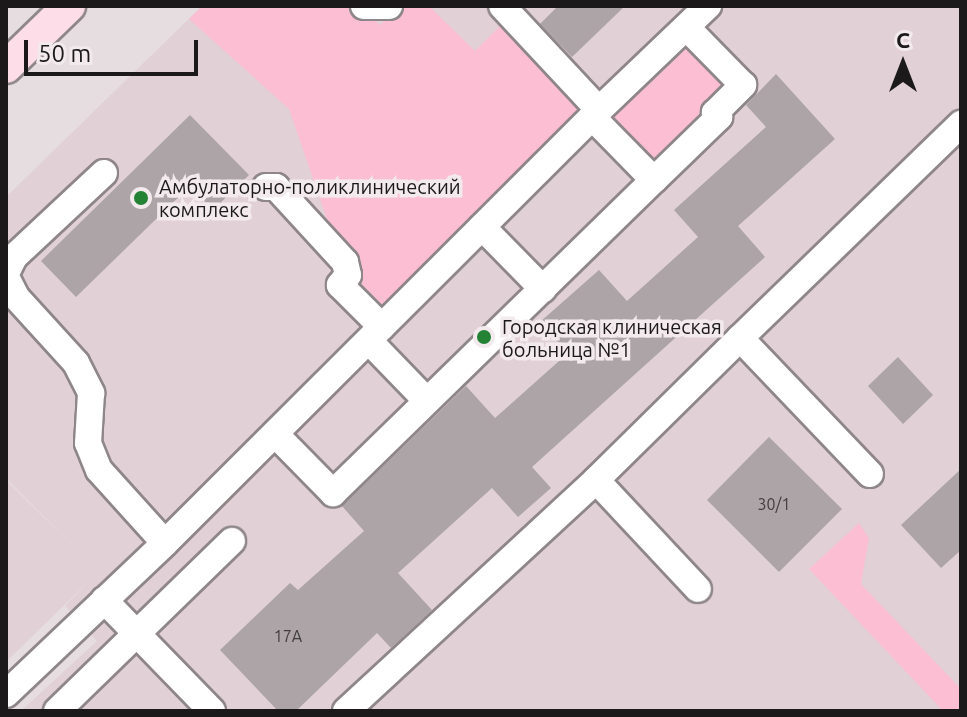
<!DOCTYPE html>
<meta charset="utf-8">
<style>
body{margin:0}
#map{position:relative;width:967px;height:717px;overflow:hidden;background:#e6dde0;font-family:Ubuntu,sans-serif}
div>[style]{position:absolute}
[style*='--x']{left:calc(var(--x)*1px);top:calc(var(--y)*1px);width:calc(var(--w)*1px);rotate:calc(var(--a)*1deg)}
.built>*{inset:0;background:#e1d0d5}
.green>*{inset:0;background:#fbbed3}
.building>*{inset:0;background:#aca4a6}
.roads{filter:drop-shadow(2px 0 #8e8688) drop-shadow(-2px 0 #8e8688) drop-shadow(0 2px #8e8688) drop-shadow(0 -2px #8e8688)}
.minor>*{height:26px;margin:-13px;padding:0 13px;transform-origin:13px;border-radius:13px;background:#fff}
.major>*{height:32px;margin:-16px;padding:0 16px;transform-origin:16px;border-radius:16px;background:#fddde8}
.dots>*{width:22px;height:22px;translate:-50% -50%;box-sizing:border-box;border:4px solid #f3eaed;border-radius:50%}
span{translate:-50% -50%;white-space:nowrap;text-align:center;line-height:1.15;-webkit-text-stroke:7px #f3eaed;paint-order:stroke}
.number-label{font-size:16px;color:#403c3d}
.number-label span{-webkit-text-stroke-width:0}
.poi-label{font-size:20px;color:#1c191a}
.left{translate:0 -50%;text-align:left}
.frame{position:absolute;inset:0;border:8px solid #1c191a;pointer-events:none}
.north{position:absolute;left:863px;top:24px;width:80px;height:80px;-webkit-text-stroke:6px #f3eaed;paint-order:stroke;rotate:0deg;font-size:22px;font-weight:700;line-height:32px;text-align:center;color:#1c191a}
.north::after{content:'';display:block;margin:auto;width:28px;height:36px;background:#1c191a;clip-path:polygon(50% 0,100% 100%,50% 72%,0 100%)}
.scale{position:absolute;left:24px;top:40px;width:174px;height:36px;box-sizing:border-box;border:4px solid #1c191a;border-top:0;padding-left:10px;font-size:24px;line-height:28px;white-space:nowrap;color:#1c191a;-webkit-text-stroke:6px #f3eaed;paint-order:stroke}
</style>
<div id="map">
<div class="built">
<div style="clip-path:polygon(202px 6px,961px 6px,961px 711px,21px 711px,97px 641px,65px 606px,95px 575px,6px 662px,6px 480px,81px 554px,6px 478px,6px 197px)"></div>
</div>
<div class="green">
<div style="clip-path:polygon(202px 6px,358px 6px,380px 25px,399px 6px,429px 6px,475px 51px,510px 16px,600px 110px,686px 27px,743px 85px,654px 180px,593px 117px,369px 341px,289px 109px,189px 19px)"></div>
<div style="clip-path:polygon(859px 523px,869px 538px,861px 584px,961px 689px,961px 711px,943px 711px,809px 569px)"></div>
</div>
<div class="building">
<div style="clip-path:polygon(558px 6px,625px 6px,572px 57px,540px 24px)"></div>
<div style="clip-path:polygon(776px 74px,835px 139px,738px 226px,765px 257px,532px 467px,551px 488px,518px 517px,492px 488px,398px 573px,432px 610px,391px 648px,377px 633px,296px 711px,278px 711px,220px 650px,290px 583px,298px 590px,364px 531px,342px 506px,466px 386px,495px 418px,568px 353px,540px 322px,599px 270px,627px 301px,698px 237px,674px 210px,766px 127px,746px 105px)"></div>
<div style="clip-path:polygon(190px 115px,249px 175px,213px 210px,190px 186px,76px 297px,41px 261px)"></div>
<div style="clip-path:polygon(898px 357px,933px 395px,903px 424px,868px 386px)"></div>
<div style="clip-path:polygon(769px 437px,842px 509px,779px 572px,707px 500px)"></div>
<div style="clip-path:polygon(961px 469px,961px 550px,941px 568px,901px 525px)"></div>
</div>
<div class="roads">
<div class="minor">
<div style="--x:364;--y:6;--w:25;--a:0"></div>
<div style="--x:599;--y:110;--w:151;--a:-43.7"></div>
<div style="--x:592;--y:117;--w:88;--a:45.5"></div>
<div style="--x:654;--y:180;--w:91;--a:-44.1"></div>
<div style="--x:719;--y:117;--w:6;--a:-135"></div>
<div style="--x:715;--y:113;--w:40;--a:-45"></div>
<div style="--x:743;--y:85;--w:81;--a:-134.5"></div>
<div style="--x:266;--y:187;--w:10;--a:0"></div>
<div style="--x:276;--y:187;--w:102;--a:47.4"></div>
<div style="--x:345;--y:262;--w:13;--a:77"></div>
<div style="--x:348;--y:275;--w:13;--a:129"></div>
<div style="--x:340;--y:285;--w:59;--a:45"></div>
<div style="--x:482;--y:227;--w:87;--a:45.5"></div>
<div style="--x:6;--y:273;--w:18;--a:-63"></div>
<div style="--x:14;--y:257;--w:123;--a:-43"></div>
<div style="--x:6;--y:277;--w:22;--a:63"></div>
<div style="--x:16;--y:297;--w:89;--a:47.7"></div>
<div style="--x:76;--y:363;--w:34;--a:63"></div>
<div style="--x:91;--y:393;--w:50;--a:93.4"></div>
<div style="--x:88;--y:443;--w:29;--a:68"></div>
<div style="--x:99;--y:470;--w:98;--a:47.9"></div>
<div style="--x:740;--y:338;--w:308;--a:-44.1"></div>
<div style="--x:369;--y:341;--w:83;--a:46"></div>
<div style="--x:275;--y:434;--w:83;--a:45.5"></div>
<div style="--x:333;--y:493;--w:448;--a:-44.3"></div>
<div style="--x:596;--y:480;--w:149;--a:46.9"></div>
<div style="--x:104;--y:600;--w:155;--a:45.8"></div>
<div style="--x:6;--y:694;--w:219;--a:-43.5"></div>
<div style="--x:165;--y:543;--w:613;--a:-44.93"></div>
<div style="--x:599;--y:110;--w:142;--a:-133"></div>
<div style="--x:57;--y:711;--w:244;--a:-44.2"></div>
<div style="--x:346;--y:711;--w:340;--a:-42.7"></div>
<div style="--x:596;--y:480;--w:202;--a:-44.6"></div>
<div style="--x:740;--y:338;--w:188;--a:46.3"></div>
</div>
<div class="major">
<div style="--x:6;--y:67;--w:88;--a:-44.1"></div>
</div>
</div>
<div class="dots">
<div style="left:141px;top:198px;background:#238234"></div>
<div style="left:484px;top:337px;background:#238234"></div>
</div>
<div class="number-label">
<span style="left:774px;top:504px">30/1</span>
<span style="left:288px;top:636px">17А</span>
</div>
<div class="poi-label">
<span class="left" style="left:159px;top:198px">Амбулаторно-поликлинический<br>комплекс</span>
<span class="left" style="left:502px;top:338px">Городская клиническая<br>больница №1</span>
</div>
<div class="frame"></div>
<div class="north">С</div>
<div class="scale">50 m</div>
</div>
